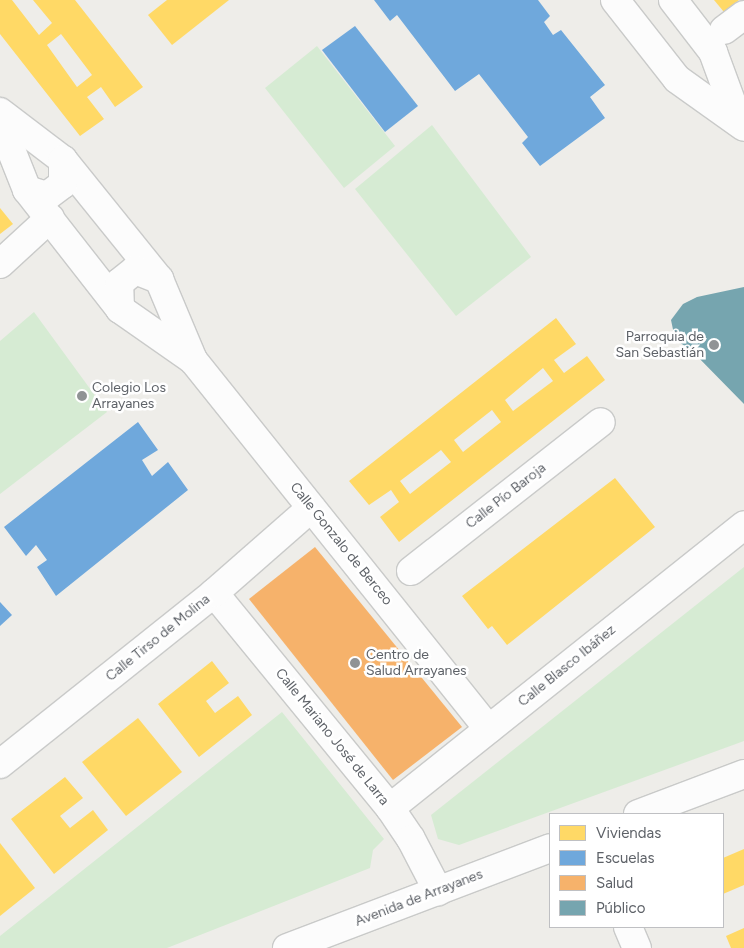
<!DOCTYPE html>
<meta charset="utf-8">
<style>
body{margin:0}
#map{position:relative;width:744px;height:948px;overflow:hidden;background:#eeede9;font-family:Figtree,sans-serif}
div>[style]{position:absolute}
[style*='--x']{left:calc(var(--x)*1px);top:calc(var(--y)*1px);width:calc(var(--w)*1px);rotate:calc(var(--a)*1deg)}
.green>*{inset:0;background:#d6ebd3}
.homes>*{inset:0;background:#ffd966}
.schools>*{inset:0;background:#6fa8dc}
.health>*{inset:0;background:#f6b26b}
.public>*{inset:0;background:#76a5af}
.roads{filter:drop-shadow(1px 0 #c9cac9) drop-shadow(-1px 0 #c9cac9) drop-shadow(0 1px #c9cac9) drop-shadow(0 -1px #c9cac9)}
.street>*{height:28px;margin:-14px;padding:0 14px;transform-origin:14px;border-radius:14px;background:#fcfcfc}
.secondary>*{height:28px;margin:-14px;padding:0 14px;transform-origin:14px;border-radius:14px;background:#fcfcfc}
.dots>*{width:14px;height:14px;translate:-50% -50%;box-sizing:border-box;border:2px solid #fff;border-radius:50%}
span{translate:-50% -50%;white-space:nowrap;text-align:center;line-height:1.15;-webkit-text-stroke:5px #fff;paint-order:stroke}
.poi-label{font-size:14px;color:#5e6268}
.right{translate:-100% -50%;text-align:right}
.left{translate:0 -50%;text-align:left}
.street-label{font-size:14px;color:#5e6268}
.legend{position:absolute;left:549px;top:813px;width:175px;height:115px;box-sizing:border-box;background:#fff;border:1px solid #bfc0c3;margin:0;padding:6px 9px;list-style:none;font-size:15px;color:#5e6268}
.legend li{display:flex;align-items:center;gap:10px;height:25px}
.legend b{width:25px;border:1px solid #bfc0c3}
</style>
<div id="map">
<div class="green">
<div style="clip-path:polygon(317px 46px,395px 146px,344px 188px,265px 88px)"></div>
<div style="clip-path:polygon(432px 125px,531px 257px,456px 316px,355px 189px)"></div>
<div style="clip-path:polygon(34px 312px,107px 412px,0 494px,0 341px)"></div>
<div style="clip-path:polygon(744px 567px,744px 741px,459px 845px,438px 839px,431px 815px)"></div>
<div style="clip-path:polygon(282px 712px,384px 839px,373px 850px,370px 868px,167px 948px,0 948px,0 936px)"></div>
</div>
<div class="homes">
<div style="clip-path:polygon(evenodd,0 0,12px 0,39px 35px,52px 23px,33px 0,75px 0,143px 87px,115px 107px,101px 87px,87px 97px,104px 119px,80px 136px,0 34px,0 0,61px 34px,92px 75px,77px 87px,47px 45px,61px 34px)"></div>
<div style="clip-path:polygon(167px 0,229px 0,172px 45px,148px 15px)"></div>
<div style="clip-path:polygon(714px 0,739px 0,724px 12px)"></div>
<div style="clip-path:polygon(0 208px,13px 224px,0 234px)"></div>
<div style="clip-path:polygon(evenodd,556px 318px,576px 344px,554px 360px,564px 373px,587px 356px,605px 380px,399px 542px,380px 517px,399px 502px,391px 490px,369px 505px,349px 481px,556px 318px,543px 368px,553px 381px,513px 411px,505px 400px,543px 368px,556px 318px,492px 410px,501px 422px,463px 452px,454px 440px,492px 410px,556px 318px,441px 450px,451px 462px,410px 494px,400px 481px,441px 450px)"></div>
<div style="clip-path:polygon(615px 478px,655px 527px,507px 645px,492px 626px,488px 629px,462px 596px)"></div>
<div style="clip-path:polygon(212px 661px,229px 683px,206px 701px,215px 713px,238px 696px,252px 715px,199px 757px,158px 704px)"></div>
<div style="clip-path:polygon(138px 718px,182px 772px,126px 816px,82px 762px)"></div>
<div style="clip-path:polygon(65px 777px,83px 798px,60px 816px,70px 828px,93px 810px,108px 830px,54px 874px,11px 819px)"></div>
<div style="clip-path:polygon(0 843px,35px 888px,0 916px)"></div>
<div style="clip-path:polygon(744px 849px,744px 885px,723px 894px,723px 858px)"></div>
<div style="clip-path:polygon(744px 928px,744px 948px,731px 948px,726px 936px)"></div>
</div>
<div class="schools">
<div style="clip-path:polygon(374px 0,538px 0,550px 16px,544px 22px,553px 35px,561px 30px,605px 85px,590px 97px,605px 118px,540px 166px,522px 143px,528px 137px,479px 74px,455px 91px,397px 15px,390px 21px)"></div>
<div style="clip-path:polygon(355px 26px,418px 106px,385px 132px,322px 50px)"></div>
<div style="clip-path:polygon(138px 422px,158px 450px,142px 460px,152px 476px,168px 462px,188px 490px,56px 596px,37px 567px,47px 560px,36px 545px,26px 556px,4px 527px)"></div>
<div style="clip-path:polygon(0 602px,12px 615px,0 626px)"></div>
</div>
<div class="health">
<div style="clip-path:polygon(315px 547px,462px 727px,393px 780px,249px 599px)"></div>
</div>
<div class="public">
<div style="clip-path:polygon(744px 287px,744px 404px,693px 352px,675px 339px,671px 320px,683px 304px,697px 297px)"></div>
</div>
<div class="roads">
<div class="street">
<div style="--x:615;--y:0;--w:100;--a:51.9"></div>
<div style="--x:677;--y:79;--w:82;--a:35.6"></div>
<div style="--x:673;--y:0;--w:66;--a:52.4"></div>
<div style="--x:713;--y:52;--w:72;--a:69.8"></div>
<div style="--x:724;--y:30;--w:25;--a:-37"></div>
<div style="--x:0;--y:112;--w:79;--a:37.3"></div>
<div style="--x:63;--y:160;--w:153;--a:51.1"></div>
<div style="--x:159;--y:279;--w:88;--a:67.2"></div>
<div style="--x:0;--y:122;--w:73;--a:68.3"></div>
<div style="--x:27;--y:190;--w:151;--a:52"></div>
<div style="--x:120;--y:309;--w:89;--a:34.9"></div>
<div style="--x:193;--y:360;--w:473;--a:51.3"></div>
<div style="--x:27;--y:190;--w:21;--a:17"></div>
<div style="--x:47;--y:196;--w:20;--a:-37"></div>
<div style="--x:63;--y:184;--w:24;--a:-90"></div>
<div style="--x:0;--y:264;--w:68;--a:-42.6"></div>
<div style="--x:120;--y:309;--w:26;--a:-92"></div>
<div style="--x:119;--y:283;--w:21;--a:-39"></div>
<div style="--x:135;--y:270;--w:26;--a:21"></div>
<div style="--x:411;--y:571;--w:241;--a:-38.1"></div>
<div style="--x:214;--y:593;--w:278;--a:50.7"></div>
<div style="--x:390;--y:808;--w:37;--a:56"></div>
<div style="--x:411;--y:839;--w:59;--a:62.6"></div>
<div style="--x:0;--y:764;--w:274;--a:-38.6"></div>
<div style="--x:214;--y:593;--w:129;--a:-41.2"></div>
<div style="--x:390;--y:808;--w:453;--a:-38.6"></div>
<div style="--x:628;--y:927;--w:23;--a:67"></div>
</div>
<div class="secondary">
<div style="--x:638;--y:814;--w:113;--a:-20.7"></div>
<div style="--x:287;--y:948;--w:281;--a:-20.8"></div>
</div>
</div>
<div class="dots">
<div style="left:714px;top:345px;background:#909395"></div>
<div style="left:82px;top:396px;background:#909395"></div>
<div style="left:355px;top:663px;background:#909395"></div>
</div>
<div class="poi-label">
<span class="right" style="left:704px;top:345px">Parroquia de<br>San Sebastián</span>
<span class="left" style="left:92px;top:396px">Colegio Los<br>Arrayanes</span>
<span class="left" style="left:366px;top:663px">Centro de<br>Salud Arrayanes</span>
</div>
<div class="street-label">
<span style="left:506px;top:496px;rotate:-38deg">Calle Pío Baroja</span>
<span style="left:341px;top:544px;rotate:51deg">Calle Gonzalo de Berceo</span>
<span style="left:158px;top:638px;rotate:-39deg">Calle Tirso de Molina</span>
<span style="left:567px;top:666px;rotate:-39deg">Calle Blasco Ibáñez</span>
<span style="left:332px;top:737px;rotate:51deg">Calle Mariano José de Larra</span>
<span style="left:419px;top:898px;rotate:-21deg">Avenida de Arrayanes</span>
</div>
<ul class="legend">
<li><b style="height:14px;background:#ffd966"></b>Viviendas</li>
<li><b style="height:14px;background:#6fa8dc"></b>Escuelas</li>
<li><b style="height:14px;background:#f6b26b"></b>Salud</li>
<li><b style="height:14px;background:#76a5af"></b>Público</li>
</ul>
</div>
